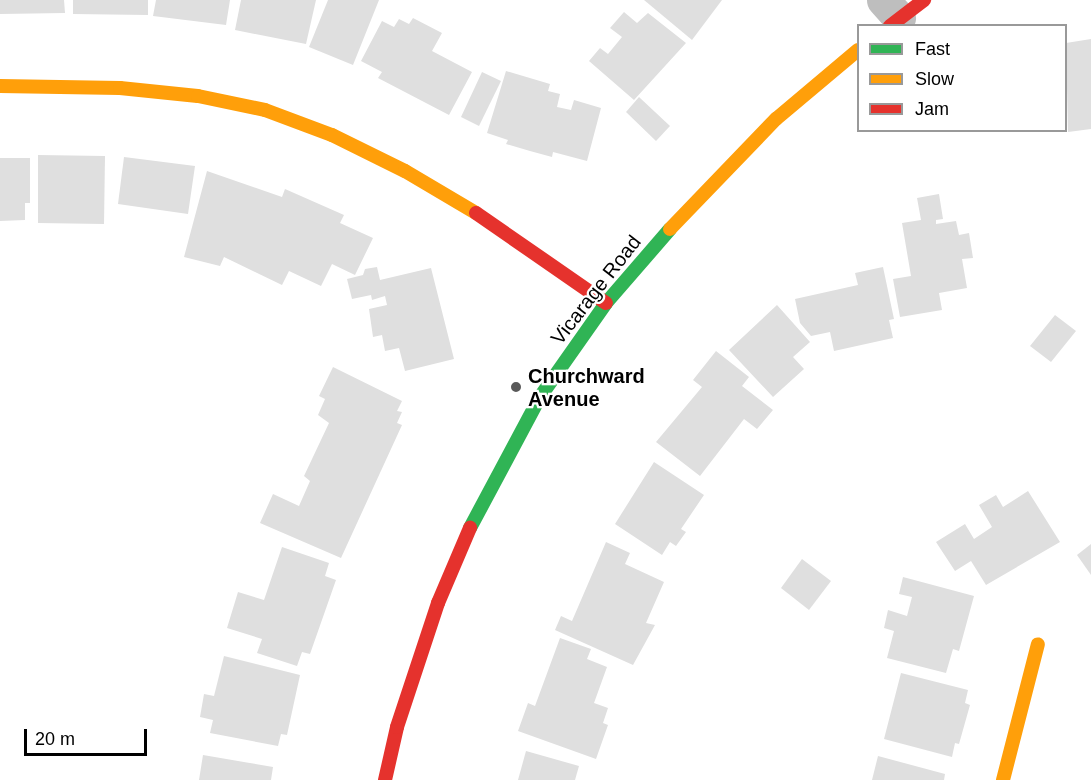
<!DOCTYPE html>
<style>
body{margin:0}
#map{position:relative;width:1091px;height:780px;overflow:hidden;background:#fff;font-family:Helvetica,sans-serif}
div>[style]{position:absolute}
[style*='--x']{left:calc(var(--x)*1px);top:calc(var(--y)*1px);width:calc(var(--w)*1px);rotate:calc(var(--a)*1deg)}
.building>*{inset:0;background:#dfdfdf}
.street>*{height:33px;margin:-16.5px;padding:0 16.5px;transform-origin:16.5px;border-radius:16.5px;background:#bebebe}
.fast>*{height:14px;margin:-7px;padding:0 7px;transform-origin:7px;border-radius:7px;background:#30b455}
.slow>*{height:14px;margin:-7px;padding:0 7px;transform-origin:7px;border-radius:7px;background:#ff9f0a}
.jam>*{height:14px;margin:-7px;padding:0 7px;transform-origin:7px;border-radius:7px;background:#e5322d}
.dots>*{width:16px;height:16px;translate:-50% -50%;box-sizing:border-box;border:3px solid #fff;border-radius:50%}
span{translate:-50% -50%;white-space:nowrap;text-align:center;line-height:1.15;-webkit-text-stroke:4.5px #fff;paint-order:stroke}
.street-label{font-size:20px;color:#000}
.poi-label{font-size:20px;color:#000;font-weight:700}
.left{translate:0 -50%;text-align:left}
.legend{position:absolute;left:857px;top:24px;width:210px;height:108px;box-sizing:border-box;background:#fff;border:2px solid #999;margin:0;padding:8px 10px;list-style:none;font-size:18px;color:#000}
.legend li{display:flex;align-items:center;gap:12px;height:30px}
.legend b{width:30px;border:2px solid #999}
.scale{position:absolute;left:24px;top:729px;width:123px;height:27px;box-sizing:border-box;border:3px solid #000;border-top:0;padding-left:8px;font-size:18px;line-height:21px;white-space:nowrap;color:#000;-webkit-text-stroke:4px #fff;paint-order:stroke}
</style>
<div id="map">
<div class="building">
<div style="clip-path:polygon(0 0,64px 0,65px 13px,0 14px)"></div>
<div style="clip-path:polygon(73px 0,148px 0,148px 15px,73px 14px)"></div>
<div style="clip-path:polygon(156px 0,230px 0,226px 25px,153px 16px)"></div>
<div style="clip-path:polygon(241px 0,316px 0,306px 44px,235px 30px)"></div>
<div style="clip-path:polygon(328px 0,379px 0,353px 65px,309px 47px)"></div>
<div style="clip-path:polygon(644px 0,722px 0,692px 40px)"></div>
<div style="clip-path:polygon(624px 12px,637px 23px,648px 13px,686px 43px,634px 100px,589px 61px,600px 48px,608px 54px,622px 37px,610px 28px)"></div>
<div style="clip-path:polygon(413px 18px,442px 33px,432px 51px,472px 72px,449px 115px,378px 78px,382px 72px,361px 61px,382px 21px,394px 27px,399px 19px,409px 24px)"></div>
<div style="clip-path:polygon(1091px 39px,1091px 129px,1068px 132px,1066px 43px)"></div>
<div style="clip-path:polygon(506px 71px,550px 84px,548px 91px,560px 94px,557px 107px,571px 110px,574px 100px,601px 108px,587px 161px,553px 152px,552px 157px,530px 151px,506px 144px,508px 140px,487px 133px)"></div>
<div style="clip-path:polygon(482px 72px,501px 81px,479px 126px,461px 117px)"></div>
<div style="clip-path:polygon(639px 97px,670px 126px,656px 141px,626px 112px)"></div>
<div style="clip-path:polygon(38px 155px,105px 156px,104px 224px,38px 223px)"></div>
<div style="clip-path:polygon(124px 157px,195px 166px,188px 214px,118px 204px)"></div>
<div style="clip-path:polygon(0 158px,30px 158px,30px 203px,25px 203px,25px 220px,0 221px)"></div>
<div style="clip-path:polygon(207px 171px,282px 197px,285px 189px,344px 215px,340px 223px,373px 238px,355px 275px,332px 264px,321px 286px,289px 271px,282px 285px,224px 257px,220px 266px,184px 257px)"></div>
<div style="clip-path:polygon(939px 194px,943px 219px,936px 220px,936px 224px,956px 221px,959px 235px,969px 233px,973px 258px,962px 259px,967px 288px,939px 293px,942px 310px,900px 317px,893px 279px,911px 276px,902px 223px,921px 220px,917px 198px)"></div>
<div style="clip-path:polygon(377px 267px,380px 280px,431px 268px,454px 359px,405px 371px,399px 348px,385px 351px,382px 335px,373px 337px,369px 309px,387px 305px,385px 296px,372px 300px,371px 295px,352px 299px,347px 279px,363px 275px,365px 269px)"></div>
<div style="clip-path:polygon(883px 267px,894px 319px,889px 320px,893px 338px,834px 351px,830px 332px,811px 336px,800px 323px,795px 299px,858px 285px,855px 273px)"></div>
<div style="clip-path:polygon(777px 305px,810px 342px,793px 357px,804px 369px,773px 397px,729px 350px)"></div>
<div style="clip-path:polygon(1055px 315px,1076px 331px,1051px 362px,1030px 346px)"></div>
<div style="clip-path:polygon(716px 351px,749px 377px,742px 386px,773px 410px,757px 429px,744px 419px,700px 476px,656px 442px,702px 387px,693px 380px)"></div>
<div style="clip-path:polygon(333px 367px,402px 401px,397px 411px,402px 412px,397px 423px,402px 425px,341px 558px,260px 523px,273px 494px,299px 506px,310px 481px,304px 476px,329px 423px,318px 415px,325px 399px,319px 396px)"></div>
<div style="clip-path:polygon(654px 462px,704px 495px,681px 529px,686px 532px,676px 546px,670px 542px,662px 555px,615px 524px)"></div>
<div style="clip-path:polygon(1028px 491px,1060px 542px,986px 585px,971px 561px,955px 571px,936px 542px,965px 524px,974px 539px,992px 527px,979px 505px,996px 495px,1003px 507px)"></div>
<div style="clip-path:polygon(606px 542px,630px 553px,625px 564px,664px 582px,646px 623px,655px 625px,633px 665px,555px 630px,561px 616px,572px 621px)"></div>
<div style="clip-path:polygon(1091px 544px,1091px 575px,1077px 555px)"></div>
<div style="clip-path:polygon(282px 547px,329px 563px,325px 576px,336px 580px,310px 654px,302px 652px,297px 666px,257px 653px,262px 639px,227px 628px,238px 592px,264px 600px)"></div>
<div style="clip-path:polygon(802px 559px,831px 581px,809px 610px,781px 588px)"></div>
<div style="clip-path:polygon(903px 577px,974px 596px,959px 651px,953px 649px,946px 673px,887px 658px,894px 631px,884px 628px,888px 610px,907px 616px,912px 597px,899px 594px)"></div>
<div style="clip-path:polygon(560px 638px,591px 649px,587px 659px,607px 667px,594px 703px,608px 708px,603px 723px,608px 725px,596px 759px,518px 731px,528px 703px,535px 706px)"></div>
<div style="clip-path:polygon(224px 656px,300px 675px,287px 735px,281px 734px,278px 746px,210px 733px,213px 720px,200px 717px,204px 694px,214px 696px)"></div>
<div style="clip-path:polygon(901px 673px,968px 690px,965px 703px,970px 705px,959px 744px,955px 743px,952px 757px,884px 739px)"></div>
<div style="clip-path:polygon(526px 751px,579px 766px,575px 780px,518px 780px)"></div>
<div style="clip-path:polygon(203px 755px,273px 767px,271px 780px,199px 780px)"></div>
<div style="clip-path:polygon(878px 756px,945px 774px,944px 780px,872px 780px)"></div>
</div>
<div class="street">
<div style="--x:883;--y:0;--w:24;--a:48"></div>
</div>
<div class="fast">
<div style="--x:470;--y:528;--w:149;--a:-61.9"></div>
<div style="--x:540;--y:397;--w:115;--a:-54.9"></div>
<div style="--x:606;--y:303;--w:98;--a:-49.1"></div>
</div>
<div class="slow">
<div style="--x:0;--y:86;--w:120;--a:1"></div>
<div style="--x:120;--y:88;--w:78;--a:5.9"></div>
<div style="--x:198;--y:96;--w:68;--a:11.8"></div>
<div style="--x:265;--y:110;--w:72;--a:20.5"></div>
<div style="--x:332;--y:135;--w:81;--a:26.3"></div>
<div style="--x:405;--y:171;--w:82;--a:30.6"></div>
<div style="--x:670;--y:229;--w:153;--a:-46.1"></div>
<div style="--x:776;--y:119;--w:107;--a:-40.1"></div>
<div style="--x:1003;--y:780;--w:140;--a:-75.6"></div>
</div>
<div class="jam">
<div style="--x:890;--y:26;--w:43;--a:-37.4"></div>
<div style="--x:476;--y:213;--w:158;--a:34.7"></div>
<div style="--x:385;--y:780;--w:54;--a:-77.2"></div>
<div style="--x:397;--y:727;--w:131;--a:-71.7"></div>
<div style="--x:438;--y:603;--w:82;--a:-66.9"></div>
</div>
<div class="dots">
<div style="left:516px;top:387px;background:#595959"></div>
</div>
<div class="street-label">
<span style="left:596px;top:290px;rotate:-52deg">Vicarage Road</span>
</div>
<div class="poi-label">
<span class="left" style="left:528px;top:388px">Churchward<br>Avenue</span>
</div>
<ul class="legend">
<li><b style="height:8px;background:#30b455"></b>Fast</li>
<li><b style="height:8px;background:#ff9f0a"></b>Slow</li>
<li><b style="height:8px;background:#e5322d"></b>Jam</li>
</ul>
<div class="scale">20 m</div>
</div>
